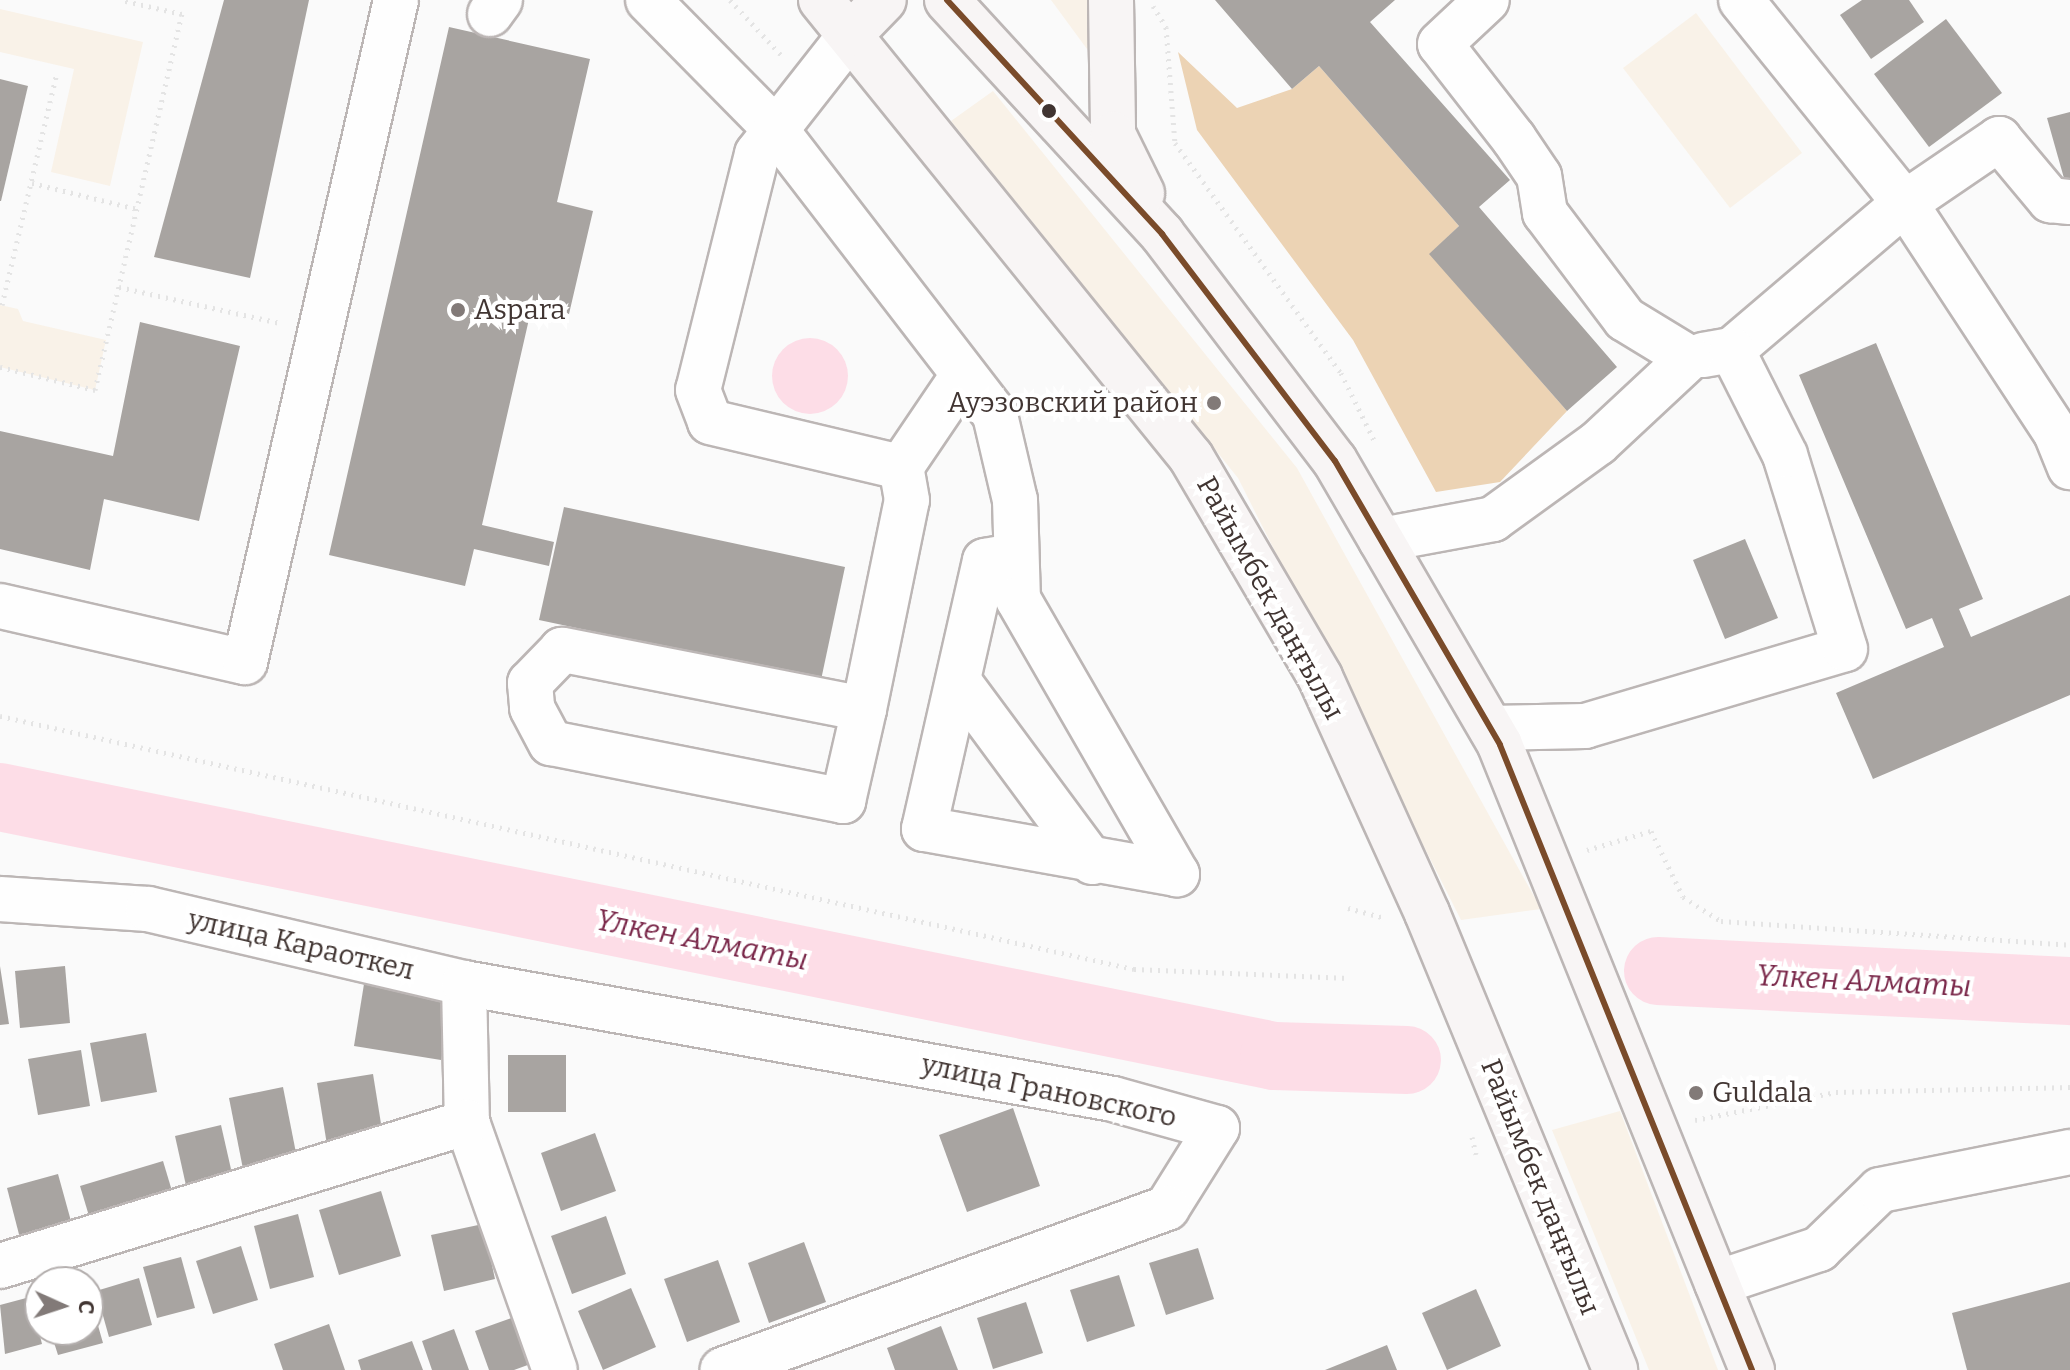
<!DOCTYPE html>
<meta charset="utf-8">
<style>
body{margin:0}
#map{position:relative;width:2070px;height:1370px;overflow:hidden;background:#fafafa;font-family:Bitter,serif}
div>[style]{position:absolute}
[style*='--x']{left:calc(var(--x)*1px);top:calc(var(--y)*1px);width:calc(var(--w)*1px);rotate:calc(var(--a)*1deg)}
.green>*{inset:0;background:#f9f2e8}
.forest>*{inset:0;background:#ecd3b4}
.water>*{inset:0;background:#fddde7}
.round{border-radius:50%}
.river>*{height:68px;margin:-34px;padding:0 34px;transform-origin:34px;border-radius:34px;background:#fddde7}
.building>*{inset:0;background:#a8a4a1}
.path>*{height:5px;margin-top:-2.5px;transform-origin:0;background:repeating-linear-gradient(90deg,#e4e4e4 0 2px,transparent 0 8px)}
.roads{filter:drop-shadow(2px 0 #bcb6b5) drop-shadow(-2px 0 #bcb6b5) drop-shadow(0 2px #bcb6b5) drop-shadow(0 -2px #bcb6b5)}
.minor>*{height:44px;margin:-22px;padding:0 22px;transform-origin:22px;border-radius:22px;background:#fefefe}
.major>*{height:44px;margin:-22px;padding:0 22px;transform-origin:22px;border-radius:22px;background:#f8f5f5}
.bus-1>*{height:6px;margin:-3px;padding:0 3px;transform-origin:3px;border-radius:3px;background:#7a4b2a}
.dots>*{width:22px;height:22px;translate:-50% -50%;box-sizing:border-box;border:4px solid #fff;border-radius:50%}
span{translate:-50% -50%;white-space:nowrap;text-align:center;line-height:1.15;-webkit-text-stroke:8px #fff;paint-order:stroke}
.poi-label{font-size:28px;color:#413532}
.left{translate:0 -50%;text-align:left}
.right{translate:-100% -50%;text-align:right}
.street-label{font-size:28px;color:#413532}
.water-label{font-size:30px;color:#7a284a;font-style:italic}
.north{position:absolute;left:24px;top:1266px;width:80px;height:80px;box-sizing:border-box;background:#fff;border:2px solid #b3aead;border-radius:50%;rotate:93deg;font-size:22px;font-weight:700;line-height:32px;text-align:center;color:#413532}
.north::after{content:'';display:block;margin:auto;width:28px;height:36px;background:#827a78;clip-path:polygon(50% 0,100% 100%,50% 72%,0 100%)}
</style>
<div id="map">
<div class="green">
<div style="clip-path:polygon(1051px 0,1094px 0,1098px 64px)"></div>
<div style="clip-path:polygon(0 9px,143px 42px,110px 186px,51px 172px,74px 69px,0 52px)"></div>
<div style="clip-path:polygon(1696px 13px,1802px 153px,1730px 208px,1623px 68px)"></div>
<div style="clip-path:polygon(993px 91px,1297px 468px,1541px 909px,1461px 920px,1238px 478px,951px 121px)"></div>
<div style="clip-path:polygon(0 305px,18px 309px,23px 321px,106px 340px,95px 390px,0 367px)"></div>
<div style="clip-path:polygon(1620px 1111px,1718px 1370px,1649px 1370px,1552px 1130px)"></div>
</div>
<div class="forest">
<div style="clip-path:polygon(1178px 52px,1237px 108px,1292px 89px,1319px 66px,1459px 226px,1430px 254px,1567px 411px,1500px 482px,1436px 492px,1353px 340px,1197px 130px)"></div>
</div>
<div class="water">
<div class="round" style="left:772px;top:338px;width:76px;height:76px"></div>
</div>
<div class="river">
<div style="--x:0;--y:797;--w:1300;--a:11.49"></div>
<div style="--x:1274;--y:1056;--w:133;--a:1.7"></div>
<div style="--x:1658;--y:971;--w:412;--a:2.8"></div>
</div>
<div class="building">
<div style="clip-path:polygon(224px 0,309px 0,250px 278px,154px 257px)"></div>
<div style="clip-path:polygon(1215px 0,1395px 0,1370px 22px,1510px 180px,1479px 207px,1617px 367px,1567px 411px,1429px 254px,1459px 226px,1319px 66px,1292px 89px)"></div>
<div style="clip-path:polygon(1862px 0,1909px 0,1924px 22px,1871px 59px,1840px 15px)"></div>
<div style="clip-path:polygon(1946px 19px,2002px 93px,1929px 147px,1874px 74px)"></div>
<div style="clip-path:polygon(449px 27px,590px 59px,557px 202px,593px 211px,569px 314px,532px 306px,482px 525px,554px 542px,549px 566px,474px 549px,465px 586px,329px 555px)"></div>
<div style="clip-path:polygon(0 79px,28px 86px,1px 201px,0 201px)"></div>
<div style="clip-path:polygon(2070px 112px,2070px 196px,2069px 196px,2047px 118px)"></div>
<div style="clip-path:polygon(140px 322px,240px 346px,199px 521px,104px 499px,90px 570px,0 549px,0 431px,113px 456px)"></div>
<div style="clip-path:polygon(1876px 343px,1983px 599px,1959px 609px,1971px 637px,2070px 595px,2070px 695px,1873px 779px,1836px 693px,1944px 647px,1932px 618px,1906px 629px,1799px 375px)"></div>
<div style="clip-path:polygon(564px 507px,845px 567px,821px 680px,539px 620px)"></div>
<div style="clip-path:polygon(1745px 539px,1778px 618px,1725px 639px,1693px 560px)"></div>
<div style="clip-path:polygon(0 966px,9px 1024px,0 1025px)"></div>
<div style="clip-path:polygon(65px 966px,70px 1023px,20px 1028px,15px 971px)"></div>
<div style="clip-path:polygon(364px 984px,451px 998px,441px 1060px,354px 1046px)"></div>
<div style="clip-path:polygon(146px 1033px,157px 1092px,101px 1102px,90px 1043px)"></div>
<div style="clip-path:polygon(81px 1050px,90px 1106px,38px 1115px,28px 1059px)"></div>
<div style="clip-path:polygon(508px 1055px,566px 1055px,566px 1112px,508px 1112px)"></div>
<div style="clip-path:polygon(373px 1074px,383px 1136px,327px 1145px,317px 1083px)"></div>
<div style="clip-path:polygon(283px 1087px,297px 1158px,243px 1169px,229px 1098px)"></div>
<div style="clip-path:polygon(1013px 1108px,1040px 1186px,967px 1212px,939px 1135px)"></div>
<div style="clip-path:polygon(221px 1125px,233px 1178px,187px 1190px,175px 1136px)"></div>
<div style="clip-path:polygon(595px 1133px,616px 1191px,561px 1211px,541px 1153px)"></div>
<div style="clip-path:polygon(163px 1161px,175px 1201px,92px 1226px,80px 1186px)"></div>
<div style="clip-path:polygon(58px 1174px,74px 1232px,22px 1246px,7px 1188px)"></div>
<div style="clip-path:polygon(381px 1191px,401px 1256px,339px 1275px,319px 1210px)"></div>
<div style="clip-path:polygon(298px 1214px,314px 1277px,270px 1289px,254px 1226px)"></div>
<div style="clip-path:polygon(606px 1216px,626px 1274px,572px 1294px,551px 1236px)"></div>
<div style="clip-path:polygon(483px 1224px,495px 1279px,444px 1291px,431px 1235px)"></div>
<div style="clip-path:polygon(804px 1242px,826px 1302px,769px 1323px,748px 1263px)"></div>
<div style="clip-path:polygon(241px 1246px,258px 1300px,213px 1314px,196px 1261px)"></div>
<div style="clip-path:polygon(1198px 1248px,1214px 1299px,1166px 1315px,1149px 1263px)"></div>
<div style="clip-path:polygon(181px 1257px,195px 1308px,157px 1318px,143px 1267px)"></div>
<div style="clip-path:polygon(718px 1260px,740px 1322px,687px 1342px,664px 1279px)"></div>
<div style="clip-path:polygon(1119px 1275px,1135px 1326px,1087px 1342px,1070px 1290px)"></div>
<div style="clip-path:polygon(139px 1278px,152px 1325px,109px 1337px,96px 1291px)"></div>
<div style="clip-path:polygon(2070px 1282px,2070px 1370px,1967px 1370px,1952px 1313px)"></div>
<div style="clip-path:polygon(631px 1288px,656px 1347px,603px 1370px,578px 1311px)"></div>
<div style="clip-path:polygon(1476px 1289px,1501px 1346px,1447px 1370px,1422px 1313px)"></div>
<div style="clip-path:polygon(89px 1294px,103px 1343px,58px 1355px,50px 1330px,88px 1330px)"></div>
<div style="clip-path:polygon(30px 1297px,42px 1344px,5px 1354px,0 1305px)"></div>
<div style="clip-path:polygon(1026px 1302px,1043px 1353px,993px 1369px,977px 1318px)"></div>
<div style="clip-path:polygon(520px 1315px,536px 1362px,514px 1370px,489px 1370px,475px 1331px)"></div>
<div style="clip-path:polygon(329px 1324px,345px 1370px,283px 1370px,274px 1344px)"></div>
<div style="clip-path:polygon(941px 1326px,958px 1370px,895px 1370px,887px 1348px)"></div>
<div style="clip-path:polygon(454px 1329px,469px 1370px,432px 1370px,422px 1341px)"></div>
<div style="clip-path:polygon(412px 1341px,423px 1370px,361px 1370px,358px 1360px)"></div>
<div style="clip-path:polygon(1387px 1345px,1397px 1370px,1325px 1370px)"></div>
</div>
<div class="path">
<div style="--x:730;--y:0;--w:78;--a:47.1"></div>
<div style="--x:1153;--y:6;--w:25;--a:58"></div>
<div style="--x:1166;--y:27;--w:116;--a:85.6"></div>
<div style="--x:1175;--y:143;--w:284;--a:54.2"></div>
<div style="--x:1341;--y:373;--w:77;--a:63.8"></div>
<div style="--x:32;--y:183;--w:108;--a:13.9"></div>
<div style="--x:119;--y:287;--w:165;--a:12.6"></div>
<div style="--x:2;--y:305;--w:235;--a:-76.7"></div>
<div style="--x:0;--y:367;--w:98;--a:13.6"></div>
<div style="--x:95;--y:390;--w:386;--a:-77"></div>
<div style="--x:182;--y:14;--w:63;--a:-167.1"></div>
<div style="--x:0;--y:716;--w:1162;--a:12.58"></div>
<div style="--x:1134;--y:969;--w:215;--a:2.4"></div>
<div style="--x:1587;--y:850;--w:67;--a:-16.5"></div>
<div style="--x:1651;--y:831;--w:73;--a:64.1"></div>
<div style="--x:1683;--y:897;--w:45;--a:32.3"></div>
<div style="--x:1721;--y:921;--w:350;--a:3.9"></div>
<div style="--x:1348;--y:908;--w:35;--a:15"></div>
<div style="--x:1695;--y:1120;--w:144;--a:-11.2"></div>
<div style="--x:1836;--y:1092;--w:234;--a:-1.2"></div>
<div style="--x:1472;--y:1137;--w:18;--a:77"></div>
</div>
<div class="roads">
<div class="minor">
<div style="--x:648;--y:0;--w:181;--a:45.4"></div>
<div style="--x:775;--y:129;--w:361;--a:52.4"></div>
<div style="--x:995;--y:415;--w:87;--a:76.8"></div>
<div style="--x:1015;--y:500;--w:99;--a:88.3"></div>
<div style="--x:1018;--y:599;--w:318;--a:60"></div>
<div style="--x:1177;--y:874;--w:257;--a:-169.9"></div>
<div style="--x:924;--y:829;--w:275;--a:-77.2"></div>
<div style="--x:985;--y:561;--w:29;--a:-10"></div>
<div style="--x:1741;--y:0;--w:261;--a:51.1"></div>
<div style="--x:1905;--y:203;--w:275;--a:56.7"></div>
<div style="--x:2056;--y:433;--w:37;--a:68"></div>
<div style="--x:490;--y:14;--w:17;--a:-54"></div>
<div style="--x:851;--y:34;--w:152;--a:128.1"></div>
<div style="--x:757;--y:154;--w:243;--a:104"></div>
<div style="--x:698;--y:390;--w:34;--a:69"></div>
<div style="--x:710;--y:422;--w:196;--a:13.3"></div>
<div style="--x:1703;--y:355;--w:29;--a:-10"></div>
<div style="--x:1732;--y:350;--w:227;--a:-40.4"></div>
<div style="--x:1905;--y:203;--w:114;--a:-34.2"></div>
<div style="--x:1999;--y:139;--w:80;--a:50.1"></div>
<div style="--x:2050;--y:200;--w:20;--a:6"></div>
<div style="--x:1381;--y:540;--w:114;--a:-10.6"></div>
<div style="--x:1493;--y:519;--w:130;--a:-35.9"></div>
<div style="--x:1598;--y:443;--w:125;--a:-43"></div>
<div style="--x:1689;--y:358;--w:75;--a:-148.6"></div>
<div style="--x:1625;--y:319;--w:133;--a:-127"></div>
<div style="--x:1545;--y:213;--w:37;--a:-99"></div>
<div style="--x:1539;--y:176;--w:45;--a:-124"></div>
<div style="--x:1514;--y:139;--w:120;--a:-127.9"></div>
<div style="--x:1440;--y:44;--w:64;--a:-43.1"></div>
<div style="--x:0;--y:606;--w:251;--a:12.9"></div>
<div style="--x:245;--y:662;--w:679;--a:-77.15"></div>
<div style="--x:959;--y:682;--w:224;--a:53.5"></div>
<div style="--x:864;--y:709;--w:308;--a:-168.9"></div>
<div style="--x:562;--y:650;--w:46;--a:134.1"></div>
<div style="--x:530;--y:683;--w:25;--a:85"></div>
<div style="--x:532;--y:708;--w:40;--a:62"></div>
<div style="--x:551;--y:743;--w:298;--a:11.2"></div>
<div style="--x:843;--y:801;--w:94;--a:-77.1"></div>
<div style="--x:864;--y:709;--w:213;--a:-78.4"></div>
<div style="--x:907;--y:500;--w:34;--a:-100"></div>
<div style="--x:901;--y:467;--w:109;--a:-55.9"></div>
<div style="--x:1491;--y:728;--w:94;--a:-1.2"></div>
<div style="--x:1585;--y:726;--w:271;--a:-16.5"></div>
<div style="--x:1845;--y:649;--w:203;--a:-107.2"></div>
<div style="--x:1785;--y:455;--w:118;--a:-116.8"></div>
<div style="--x:0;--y:899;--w:148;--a:3.9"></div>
<div style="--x:148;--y:909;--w:325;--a:13.2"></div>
<div style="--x:464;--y:983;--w:139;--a:88.8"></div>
<div style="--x:467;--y:1122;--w:263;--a:70.5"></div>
<div style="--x:464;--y:983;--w:659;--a:10.13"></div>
<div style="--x:1113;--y:1099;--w:108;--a:15.6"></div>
<div style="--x:1217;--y:1128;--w:94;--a:122"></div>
<div style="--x:1167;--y:1208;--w:473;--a:160"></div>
<div style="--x:0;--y:1266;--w:489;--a:-17.1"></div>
<div style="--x:1717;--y:1283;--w:108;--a:-18.4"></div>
<div style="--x:1819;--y:1249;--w:85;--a:-44"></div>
<div style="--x:1880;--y:1190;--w:194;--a:-11.3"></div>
</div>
<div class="major">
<div style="--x:821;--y:0;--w:588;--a:51.01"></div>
<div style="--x:1191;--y:457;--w:255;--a:59.6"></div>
<div style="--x:1320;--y:677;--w:259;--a:65.6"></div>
<div style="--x:1427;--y:913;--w:494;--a:67.6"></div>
<div style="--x:947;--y:0;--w:318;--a:47.4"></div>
<div style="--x:1162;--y:234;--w:285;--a:52.7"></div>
<div style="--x:1335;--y:461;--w:328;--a:59.8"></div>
<div style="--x:1500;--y:745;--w:674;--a:68.04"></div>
<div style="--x:1111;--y:0;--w:134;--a:89.1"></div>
<div style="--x:1113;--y:134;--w:66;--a:63.8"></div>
<div style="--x:851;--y:34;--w:47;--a:-45.9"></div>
</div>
</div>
<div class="bus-1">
<div style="--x:947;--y:0;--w:318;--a:47.4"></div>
<div style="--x:1162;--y:234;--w:285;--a:52.7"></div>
<div style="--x:1335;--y:461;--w:328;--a:59.8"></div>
<div style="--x:1500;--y:745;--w:674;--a:68.04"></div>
</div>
<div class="dots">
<div style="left:1049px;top:111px;background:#413532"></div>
<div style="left:458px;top:310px;background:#827a78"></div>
<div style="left:1214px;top:403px;background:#827a78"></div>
<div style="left:1696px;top:1093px;background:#827a78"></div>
</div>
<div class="poi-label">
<span class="left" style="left:474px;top:310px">Aspara</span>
<span class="right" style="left:1198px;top:403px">Ауэзовский район</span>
<span class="left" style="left:1712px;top:1093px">Guldala</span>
</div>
<div class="street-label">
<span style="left:1270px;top:598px;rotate:61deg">Райымбек даңғылы</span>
<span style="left:301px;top:945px;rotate:13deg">улица Караоткел</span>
<span style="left:1049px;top:1091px;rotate:12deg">улица Грановского</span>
<span style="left:1540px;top:1187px;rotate:68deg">Райымбек даңғылы</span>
</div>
<div class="water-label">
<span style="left:702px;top:940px;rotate:11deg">Үлкен Алматы</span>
<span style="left:1864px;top:981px;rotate:3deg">Үлкен Алматы</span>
</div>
<div class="north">С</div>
</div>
